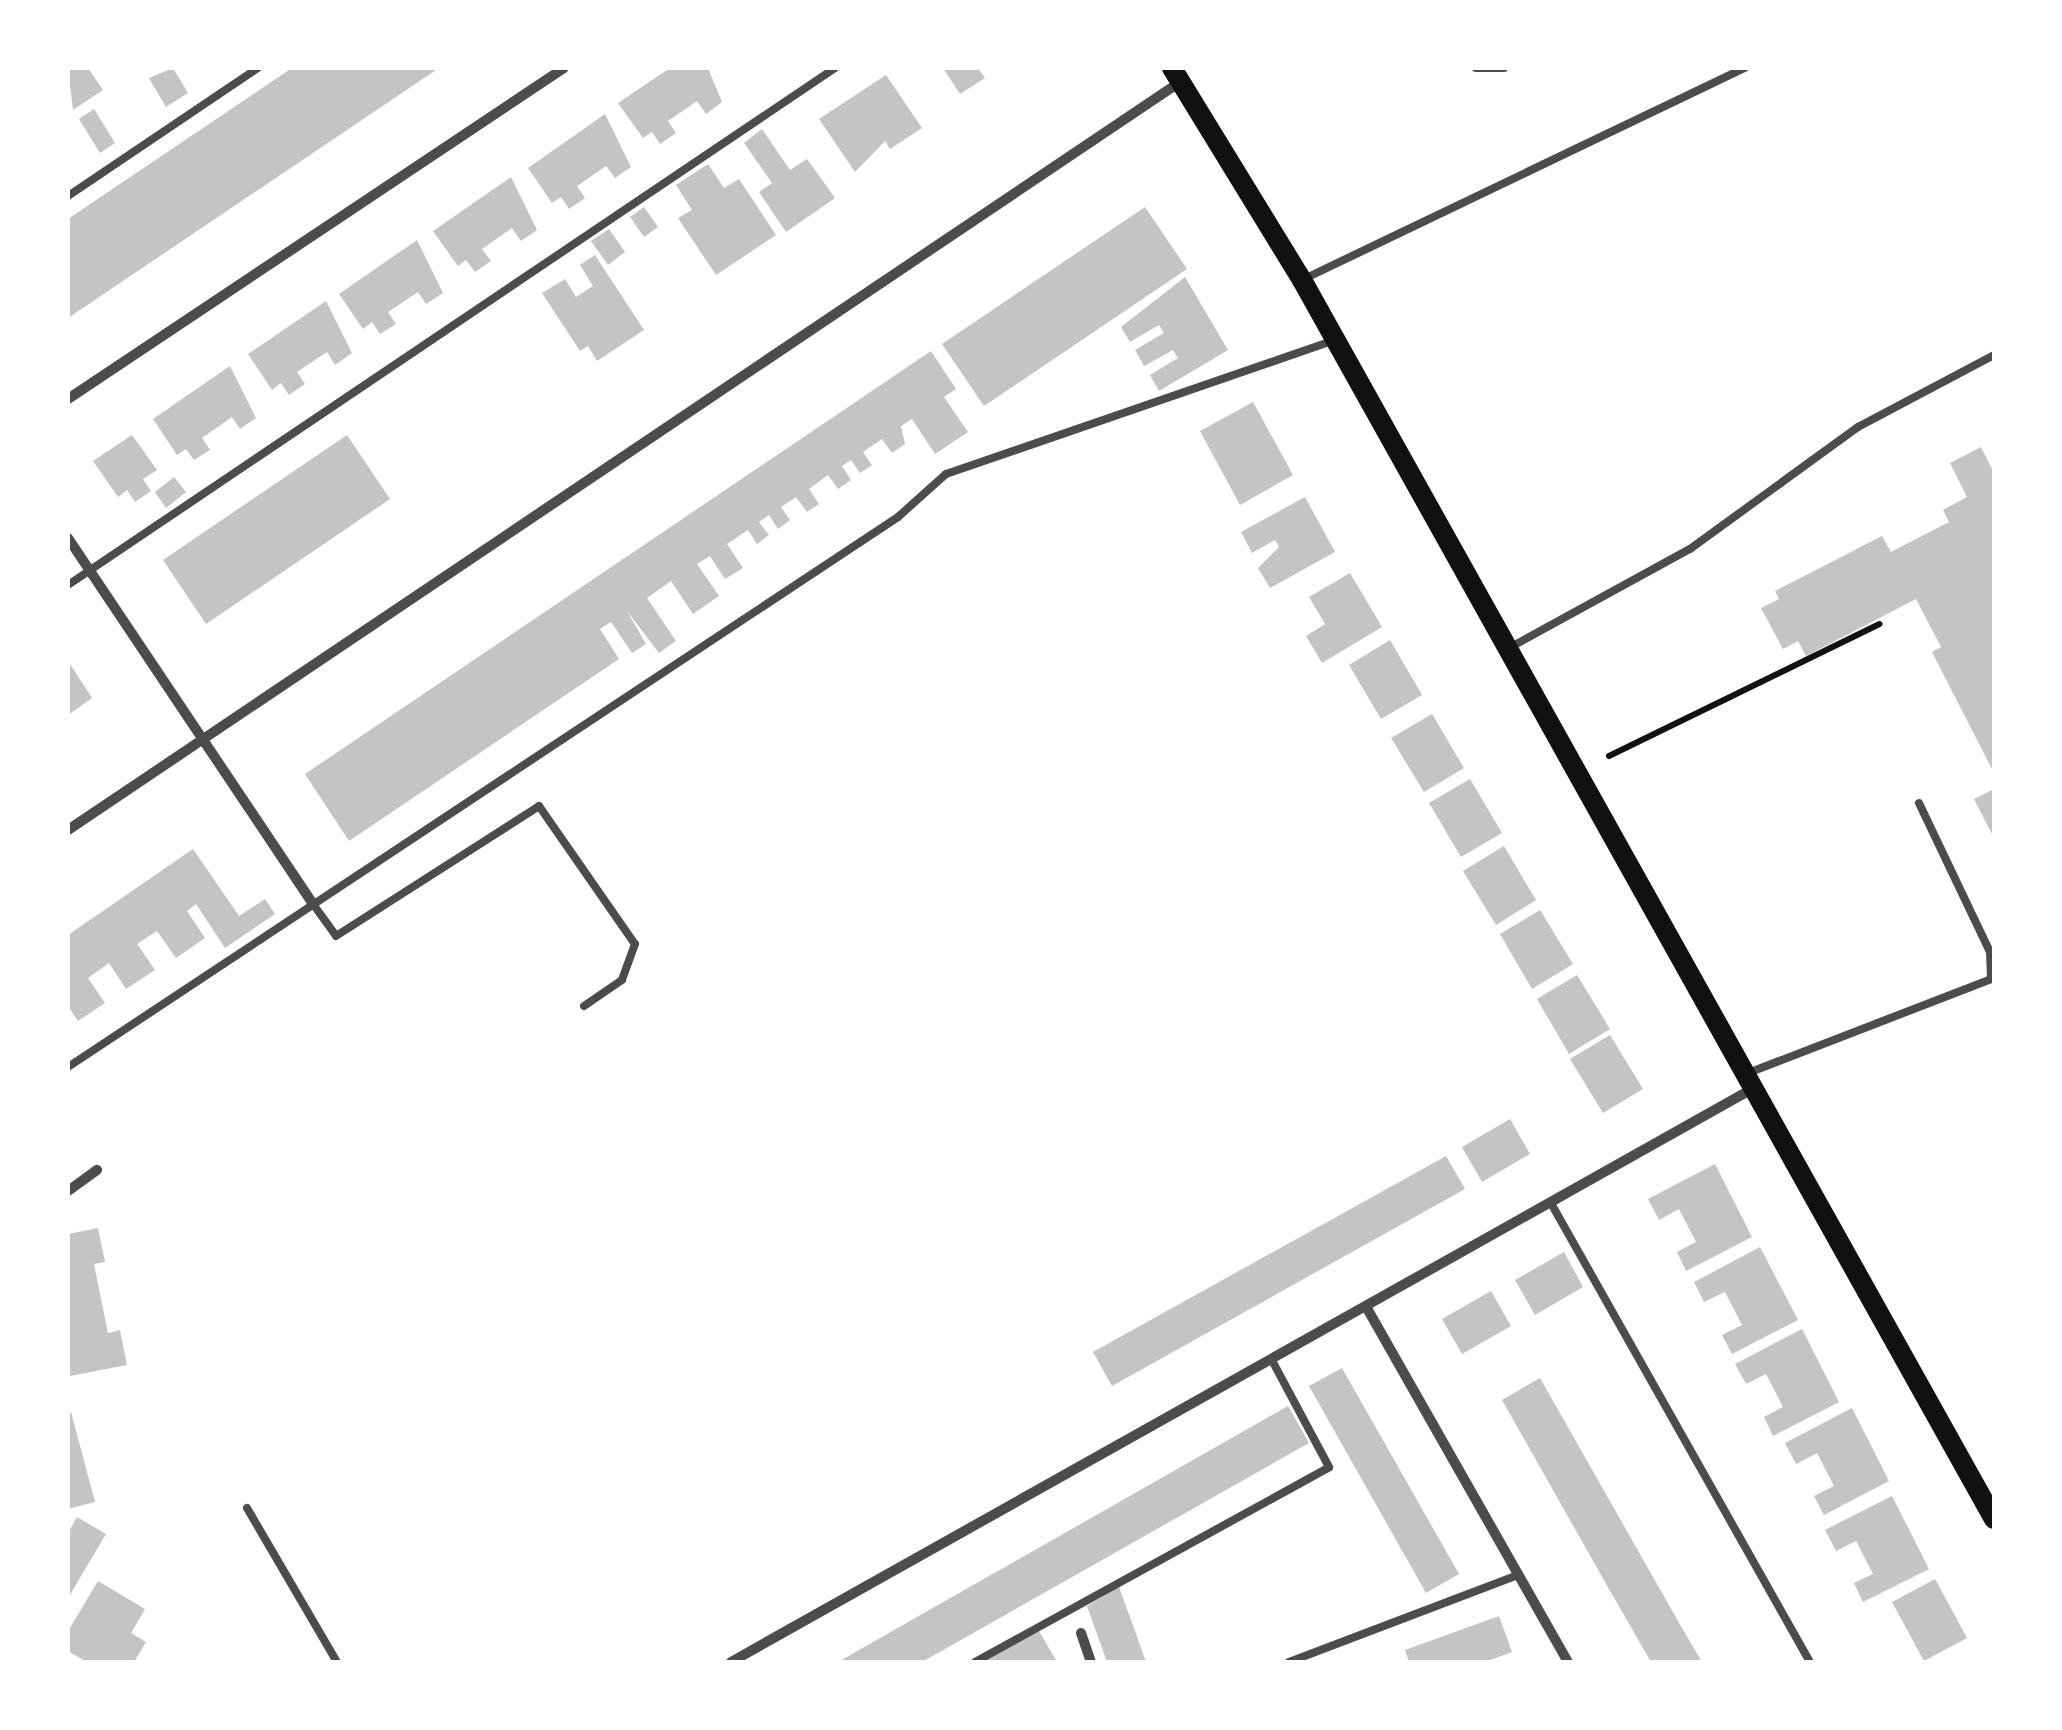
<!DOCTYPE html>
<style>
body{margin:0}
#map{position:relative;width:2062px;height:1730px;overflow:hidden;background:#fff;font-family:"Work Sans",sans-serif}
div>[style]{position:absolute}
[style*='--x']{left:calc(var(--x)*1px);top:calc(var(--y)*1px);width:calc(var(--w)*1px);rotate:calc(var(--a)*1deg)}
.building>*{inset:0;background:#c4c4c4}
.path>*{height:6px;margin:-3px;padding:0 3px;transform-origin:3px;border-radius:3px;background:#111}
.service>*{height:8px;margin:-4px;padding:0 4px;transform-origin:4px;border-radius:4px;background:#4c4c4c}
.minor>*{height:10px;margin:-5px;padding:0 5px;transform-origin:5px;border-radius:5px;background:#4c4c4c}
.secondary>*{height:20px;margin:-10px;padding:0 10px;transform-origin:10px;border-radius:10px;background:#111}
span{translate:-50% -50%;white-space:nowrap;text-align:center;line-height:1.15;-webkit-text-stroke:9px #fff;paint-order:stroke}
.frame{position:absolute;inset:0;border:70px solid #fff;pointer-events:none}
</style>
<div id="map">
<div class="building">
<div style="clip-path:polygon(68px 68px,88px 68px,103px 90px,73px 110px)"></div>
<div style="clip-path:polygon(173px 68px,188px 93px,166px 107px,149px 78px)"></div>
<div style="clip-path:polygon(292px 68px,439px 68px,68px 318px,68px 219px)"></div>
<div style="clip-path:polygon(670px 68px,708px 68px,722px 102px,706px 114px,697px 101px,668px 121px,676px 133px,660px 144px,652px 132px,643px 138px,618px 103px)"></div>
<div style="clip-path:polygon(943px 68px,978px 68px,985px 78px,960px 94px)"></div>
<div style="clip-path:polygon(886px 75px,922px 128px,890px 149px,885px 141px,855px 172px,819px 119px)"></div>
<div style="clip-path:polygon(94px 109px,115px 143px,100px 153px,79px 119px)"></div>
<div style="clip-path:polygon(605px 114px,631px 167px,615px 178px,606px 166px,577px 186px,585px 198px,569px 209px,561px 197px,552px 203px,528px 168px)"></div>
<div style="clip-path:polygon(762px 129px,790px 170px,807px 159px,835px 198px,786px 232px,759px 192px,772px 183px,744px 143px)"></div>
<div style="clip-path:polygon(708px 164px,724px 188px,739px 179px,776px 235px,716px 275px,678px 218px,692px 210px,676px 185px)"></div>
<div style="clip-path:polygon(511px 177px,537px 230px,521px 241px,512px 228px,482px 249px,491px 261px,475px 272px,466px 260px,458px 266px,433px 231px)"></div>
<div style="clip-path:polygon(644px 207px,658px 227px,644px 237px,630px 217px)"></div>
<div style="clip-path:polygon(1145px 207px,1187px 269px,984px 406px,942px 344px)"></div>
<div style="clip-path:polygon(609px 229px,625px 252px,608px 265px,591px 241px)"></div>
<div style="clip-path:polygon(417px 240px,443px 293px,426px 304px,418px 292px,388px 312px,396px 324px,380px 334px,372px 322px,363px 329px,339px 294px)"></div>
<div style="clip-path:polygon(595px 255px,644px 330px,597px 361px,588px 346px,580px 351px,542px 293px,565px 279px,576px 297px,593px 286px,580px 265px)"></div>
<div style="clip-path:polygon(1185px 277px,1228px 350px,1159px 391px,1150px 375px,1178px 358px,1173px 350px,1144px 366px,1135px 350px,1164px 333px,1159px 325px,1130px 342px,1121px 327px)"></div>
<div style="clip-path:polygon(326px 301px,352px 353px,335px 365px,327px 352px,297px 372px,305px 384px,289px 395px,281px 383px,272px 390px,248px 354px)"></div>
<div style="clip-path:polygon(931px 351px,956px 389px,944px 397px,968px 432px,935px 454px,912px 419px,901px 426px,905px 444px,892px 453px,882px 439px,863px 452px,872px 465px,860px 473px,851px 460px,842px 466px,851px 480px,838px 489px,828px 475px,809px 489px,819px 504px,807px 512px,796px 497px,781px 507px,790px 520px,778px 529px,769px 515px,759px 522px,769px 535px,757px 544px,748px 530px,727px 544px,743px 568px,725px 579px,710px 556px,697px 564px,719px 596px,693px 614px,671px 581px,647px 598px,676px 641px,659px 653px,627px 611px,646px 644px,632px 653px,611px 622px,600px 629px,619px 659px,349px 841px,305px 774px)"></div>
<div style="clip-path:polygon(230px 366px,256px 418px,240px 429px,232px 417px,202px 438px,210px 450px,194px 460px,186px 449px,177px 455px,153px 419px)"></div>
<div style="clip-path:polygon(1253px 402px,1293px 475px,1240px 505px,1200px 431px)"></div>
<div style="clip-path:polygon(132px 435px,157px 470px,143px 479px,151px 491px,135px 502px,127px 490px,118px 497px,93px 461px)"></div>
<div style="clip-path:polygon(347px 435px,390px 499px,206px 624px,163px 560px)"></div>
<div style="clip-path:polygon(1981px 447px,1994px 473px,1994px 773px,1932px 652px,1941px 647px,1916px 599px,1806px 656px,1798px 641px,1783px 649px,1761px 608px,1779px 599px,1775px 591px,1882px 536px,1891px 552px,1949px 522px,1943px 510px,1967px 497px,1950px 463px)"></div>
<div style="clip-path:polygon(174px 477px,186px 492px,166px 508px,155px 492px)"></div>
<div style="clip-path:polygon(1305px 497px,1335px 552px,1270px 588px,1258px 568px,1279px 547px,1275px 540px,1252px 553px,1241px 532px)"></div>
<div style="clip-path:polygon(1350px 573px,1382px 627px,1322px 663px,1306px 636px,1325px 624px,1309px 597px)"></div>
<div style="clip-path:polygon(1390px 640px,1422px 695px,1381px 719px,1349px 665px)"></div>
<div style="clip-path:polygon(68px 661px,92px 698px,68px 715px)"></div>
<div style="clip-path:polygon(1432px 714px,1464px 768px,1424px 792px,1391px 738px)"></div>
<div style="clip-path:polygon(1470px 779px,1502px 833px,1461px 857px,1429px 803px)"></div>
<div style="clip-path:polygon(1994px 789px,1994px 838px,1974px 799px)"></div>
<div style="clip-path:polygon(1504px 846px,1536px 900px,1496px 925px,1463px 871px)"></div>
<div style="clip-path:polygon(193px 849px,239px 916px,265px 899px,275px 914px,225px 948px,196px 904px,187px 911px,205px 938px,176px 958px,157px 931px,137px 944px,155px 970px,126px 989px,109px 963px,88px 978px,105px 1003px,78px 1021px,68px 1006px,68px 935px)"></div>
<div style="clip-path:polygon(1540px 910px,1573px 964px,1532px 989px,1500px 934px)"></div>
<div style="clip-path:polygon(1577px 975px,1610px 1029px,1569px 1054px,1537px 999px)"></div>
<div style="clip-path:polygon(1610px 1035px,1643px 1089px,1603px 1113px,1570px 1059px)"></div>
<div style="clip-path:polygon(1510px 1119px,1530px 1154px,1482px 1182px,1462px 1147px)"></div>
<div style="clip-path:polygon(1446px 1156px,1465px 1189px,1112px 1386px,1093px 1352px)"></div>
<div style="clip-path:polygon(1715px 1164px,1752px 1237px,1686px 1271px,1677px 1252px,1696px 1242px,1679px 1209px,1659px 1220px,1648px 1199px)"></div>
<div style="clip-path:polygon(98px 1228px,105px 1262px,94px 1264px,108px 1333px,120px 1330px,127px 1365px,70px 1376px,68px 1234px)"></div>
<div style="clip-path:polygon(1760px 1247px,1798px 1320px,1732px 1354px,1722px 1335px,1742px 1325px,1725px 1292px,1704px 1302px,1694px 1282px)"></div>
<div style="clip-path:polygon(1564px 1252px,1583px 1287px,1535px 1315px,1515px 1280px)"></div>
<div style="clip-path:polygon(1491px 1291px,1511px 1326px,1462px 1354px,1442px 1319px)"></div>
<div style="clip-path:polygon(1802px 1329px,1839px 1402px,1773px 1436px,1764px 1417px,1783px 1407px,1766px 1374px,1746px 1384px,1735px 1364px)"></div>
<div style="clip-path:polygon(1342px 1368px,1459px 1574px,1426px 1593px,1309px 1386px)"></div>
<div style="clip-path:polygon(1540px 1378px,1678px 1621px,1702px 1662px,1651px 1662px,1605px 1582px,1502px 1400px)"></div>
<div style="clip-path:polygon(1288px 1406px,1309px 1443px,922px 1662px,838px 1662px)"></div>
<div style="clip-path:polygon(1852px 1408px,1889px 1481px,1824px 1515px,1814px 1496px,1834px 1486px,1817px 1453px,1796px 1464px,1785px 1443px)"></div>
<div style="clip-path:polygon(71px 1412px,95px 1502px,68px 1509px,68px 1413px)"></div>
<div style="clip-path:polygon(1892px 1496px,1929px 1569px,1863px 1602px,1854px 1583px,1873px 1574px,1856px 1541px,1836px 1551px,1825px 1530px)"></div>
<div style="clip-path:polygon(77px 1517px,106px 1534px,68px 1598px,68px 1533px)"></div>
<div style="clip-path:polygon(1935px 1579px,1967px 1638px,1924px 1661px,1892px 1602px)"></div>
<div style="clip-path:polygon(98px 1581px,145px 1609px,131px 1633px,146px 1642px,134px 1662px,87px 1662px,68px 1651px,68px 1631px)"></div>
<div style="clip-path:polygon(1119px 1587px,1131px 1620px,1146px 1662px,1107px 1662px,1087px 1606px)"></div>
<div style="clip-path:polygon(1499px 1616px,1512px 1652px,1485px 1662px,1409px 1662px,1405px 1650px)"></div>
<div style="clip-path:polygon(1039px 1631px,1057px 1662px,983px 1662px)"></div>
</div>
<div class="path">
<div style="--x:1609;--y:756;--w:301;--a:-26"></div>
</div>
<div class="service">
<div style="--x:1476;--y:68;--w:28;--a:0"></div>
<div style="--x:68;--y:196;--w:229;--a:-34"></div>
<div style="--x:1306;--y:278;--w:487;--a:-25.6"></div>
<div style="--x:68;--y:585;--w:925;--a:-33.98"></div>
<div style="--x:1509;--y:648;--w:206;--a:-28.7"></div>
<div style="--x:1690;--y:549;--w:208;--a:-36"></div>
<div style="--x:1858;--y:427;--w:154;--a:-27.9"></div>
<div style="--x:313;--y:904;--w:39;--a:54"></div>
<div style="--x:336;--y:936;--w:241;--a:-32.6"></div>
<div style="--x:539;--y:806;--w:168;--a:55.2"></div>
<div style="--x:635;--y:944;--w:38;--a:110"></div>
<div style="--x:622;--y:980;--w:46;--a:145.6"></div>
<div style="--x:68;--y:1067;--w:996;--a:-33.53"></div>
<div style="--x:898;--y:517;--w:64;--a:-41.9"></div>
<div style="--x:946;--y:474;--w:409;--a:-19"></div>
<div style="--x:1748;--y:1073;--w:261;--a:-21.1"></div>
<div style="--x:1991;--y:979;--w:27;--a:-92"></div>
<div style="--x:1990;--y:952;--w:165;--a:-115.5"></div>
<div style="--x:1552;--y:1205;--w:525;--a:60.55"></div>
<div style="--x:247;--y:1508;--w:178;--a:59.7"></div>
<div style="--x:975;--y:1662;--w:404;--a:-28.8"></div>
<div style="--x:1329;--y:1467;--w:119;--a:-118.1"></div>
<div style="--x:1289;--y:1662;--w:245;--a:-20.8"></div>
</div>
<div class="minor">
<div style="--x:68;--y:399;--w:596;--a:-33.72"></div>
<div style="--x:68;--y:538;--w:440;--a:56.2"></div>
<div style="--x:68;--y:830;--w:1340;--a:-33.93"></div>
<div style="--x:68;--y:1191;--w:36;--a:-36"></div>
<div style="--x:1368;--y:1310;--w:405;--a:60.4"></div>
<div style="--x:1081;--y:1633;--w:31;--a:71"></div>
<div style="--x:731;--y:1662;--w:1171;--a:-29.3"></div>
</div>
<div class="secondary">
<div style="--x:1172;--y:68;--w:249;--a:58.5"></div>
<div style="--x:1302;--y:280;--w:1419;--a:60.82"></div>
</div>
<div class="frame"></div>
</div>
